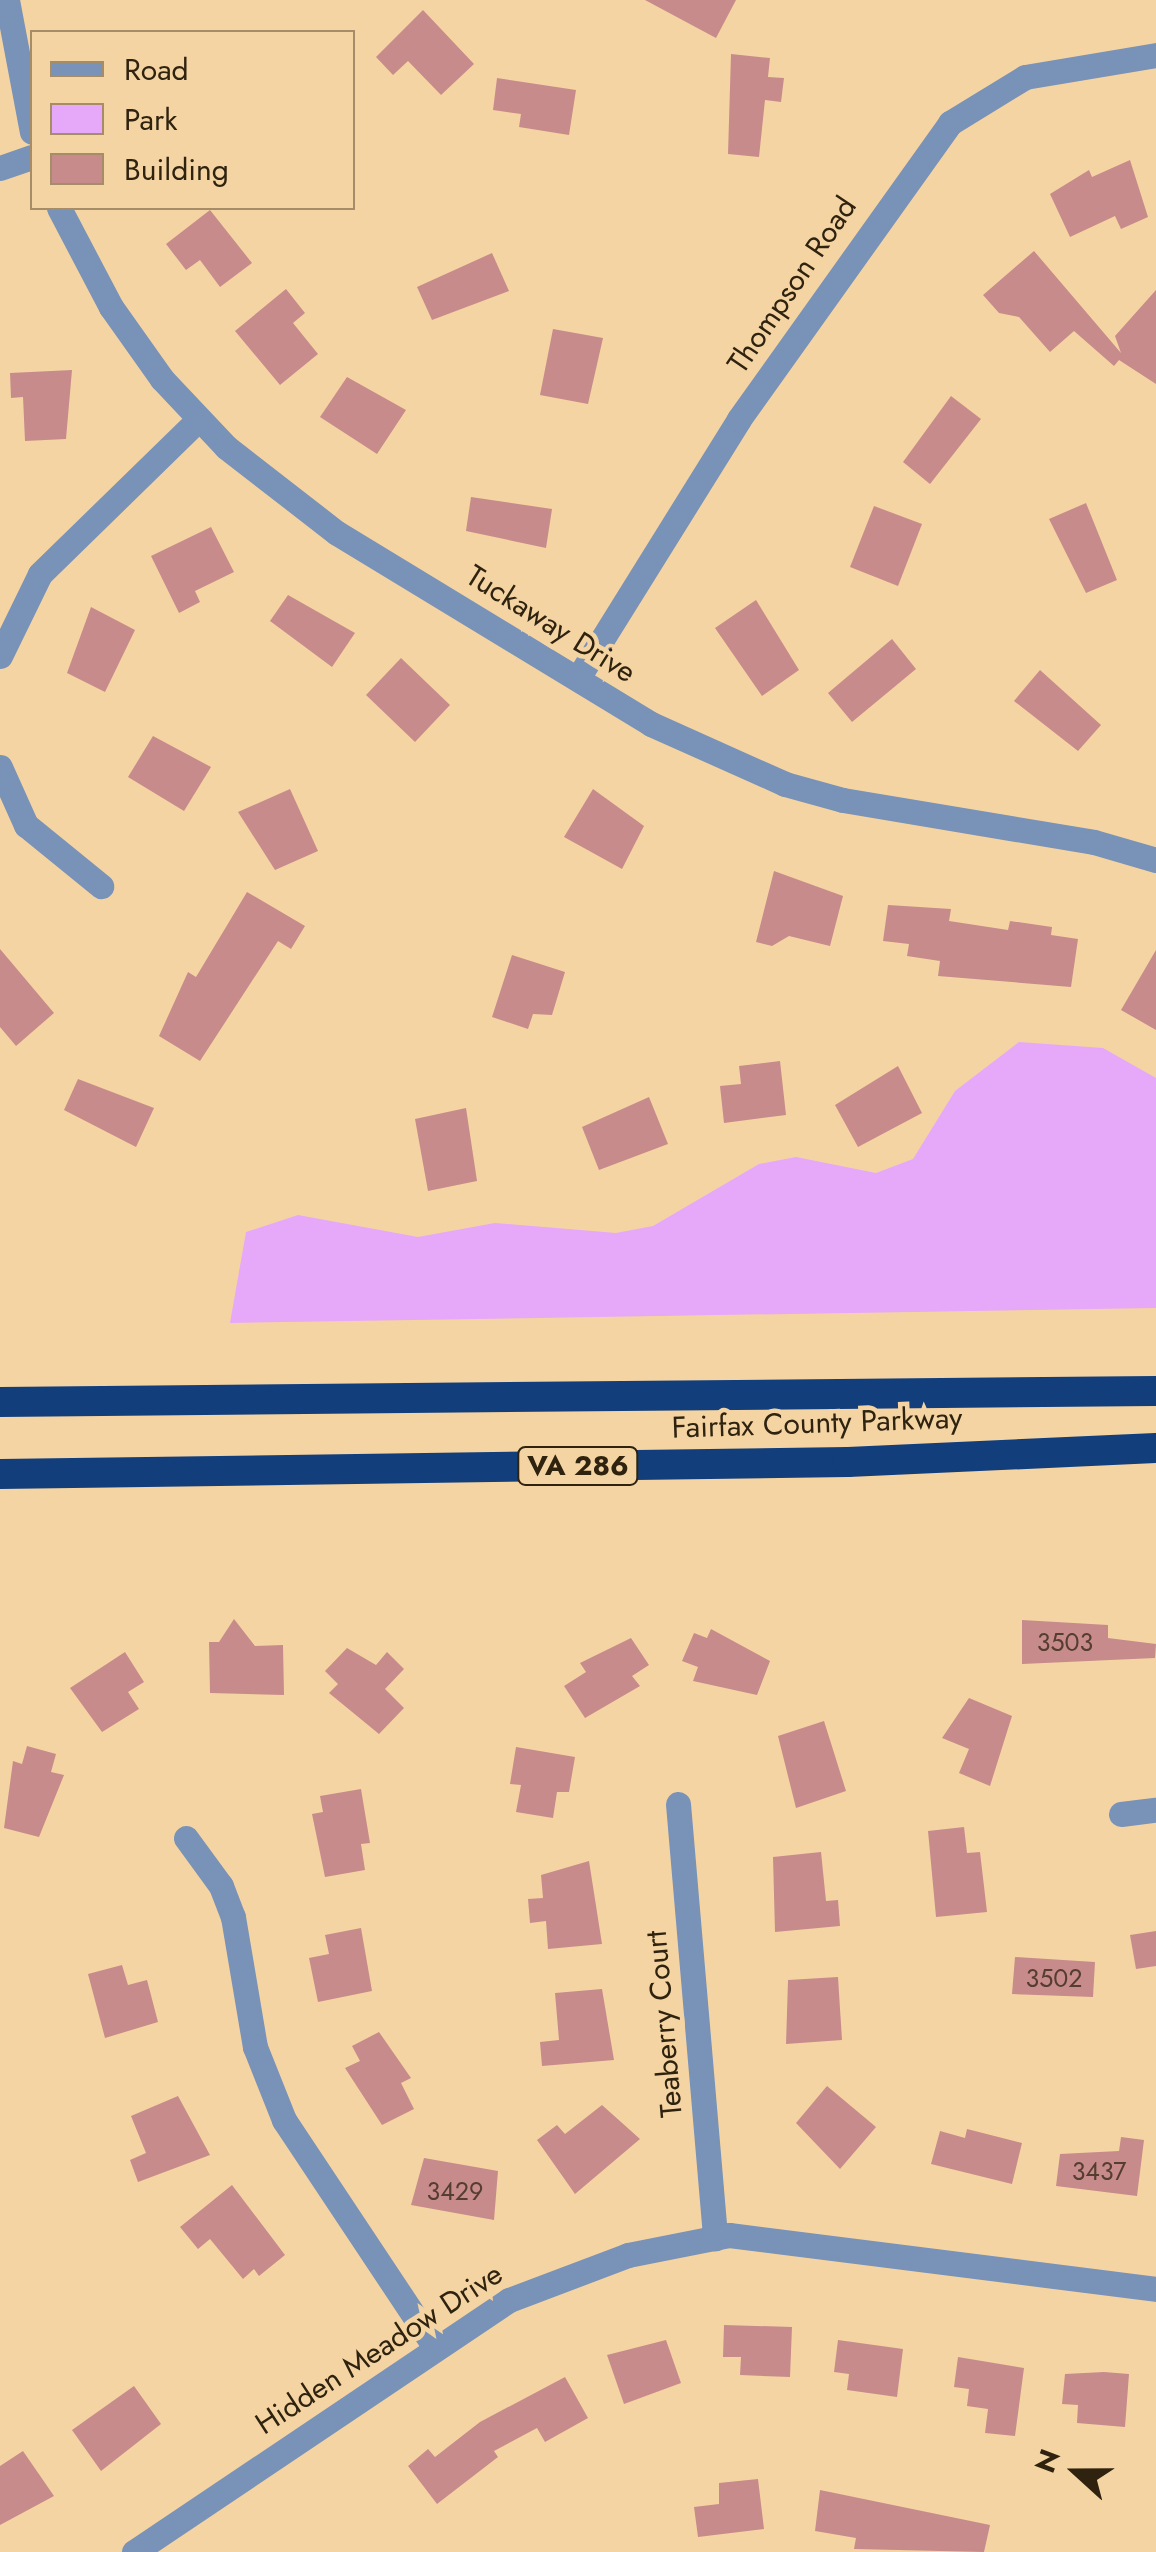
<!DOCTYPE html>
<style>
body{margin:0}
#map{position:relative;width:1156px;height:2552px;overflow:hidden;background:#f5d4a3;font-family:Jost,sans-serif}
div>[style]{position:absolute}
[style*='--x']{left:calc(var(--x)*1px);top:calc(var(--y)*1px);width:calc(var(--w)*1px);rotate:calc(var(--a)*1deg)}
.green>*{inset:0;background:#e6a8f9}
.building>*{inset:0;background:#c78b8c}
.minor>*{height:25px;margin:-12.5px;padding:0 12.5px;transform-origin:12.5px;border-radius:12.5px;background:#7892b8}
.highway>*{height:30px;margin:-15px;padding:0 15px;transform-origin:15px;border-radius:15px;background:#123e7b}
span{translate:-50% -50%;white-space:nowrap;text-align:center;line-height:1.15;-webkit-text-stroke:9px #f5d4a3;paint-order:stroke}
.number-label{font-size:25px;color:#553d2f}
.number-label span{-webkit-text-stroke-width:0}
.shield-label span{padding:2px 8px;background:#f5d4a3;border:2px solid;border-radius:8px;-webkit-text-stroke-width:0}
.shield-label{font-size:28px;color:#2f2310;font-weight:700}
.street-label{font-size:30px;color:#2f2310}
.legend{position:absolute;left:30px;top:30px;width:325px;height:180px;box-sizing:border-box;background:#f5d4a3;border:2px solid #a68d68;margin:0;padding:12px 18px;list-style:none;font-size:30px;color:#2f2310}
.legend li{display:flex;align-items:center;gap:20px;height:50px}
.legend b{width:50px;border:2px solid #a68d68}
.north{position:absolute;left:1026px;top:2422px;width:100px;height:100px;-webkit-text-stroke:8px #f5d4a3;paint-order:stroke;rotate:291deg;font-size:28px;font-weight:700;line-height:40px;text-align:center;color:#2f2310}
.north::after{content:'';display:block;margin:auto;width:35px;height:45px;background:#2f2310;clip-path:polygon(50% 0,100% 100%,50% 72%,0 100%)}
</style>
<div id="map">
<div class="green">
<div style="clip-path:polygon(1019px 1042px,1103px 1048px,1156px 1078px,1156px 1308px,230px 1323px,246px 1232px,298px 1215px,418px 1237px,495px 1223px,616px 1233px,653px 1226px,759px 1164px,796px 1157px,876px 1173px,913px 1159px,955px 1091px)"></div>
</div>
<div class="building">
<div style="clip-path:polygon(645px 0,736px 0,716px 38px)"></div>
<div style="clip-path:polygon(423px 10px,474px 64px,441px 95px,408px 61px,393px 75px,376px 57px)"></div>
<div style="clip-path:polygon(731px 54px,770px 58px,768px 77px,784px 78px,781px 102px,765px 100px,759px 157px,728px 154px)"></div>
<div style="clip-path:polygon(497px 78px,576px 90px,569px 135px,519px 127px,521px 114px,493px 110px)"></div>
<div style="clip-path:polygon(1130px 160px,1148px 217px,1121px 229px,1115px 216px,1070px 237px,1050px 194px,1089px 170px,1092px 177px)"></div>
<div style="clip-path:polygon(210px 210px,252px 263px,220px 287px,200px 260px,186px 270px,166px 244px)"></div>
<div style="clip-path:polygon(1034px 251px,1121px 353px,1115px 336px,1156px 290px,1156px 384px,1119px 360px,1114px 366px,1074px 331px,1050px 352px,1019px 317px,999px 313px,983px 295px)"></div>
<div style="clip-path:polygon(492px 253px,509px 291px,432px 320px,417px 287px)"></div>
<div style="clip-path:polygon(286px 289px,305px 313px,293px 323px,318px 354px,280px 385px,235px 331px)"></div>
<div style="clip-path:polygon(553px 329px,603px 338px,588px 404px,540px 395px)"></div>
<div style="clip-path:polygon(72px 370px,66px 439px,25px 441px,23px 397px,11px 398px,10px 373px)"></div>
<div style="clip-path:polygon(347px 377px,406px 410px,377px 454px,320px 417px)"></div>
<div style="clip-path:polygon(951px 396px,981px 419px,930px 484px,903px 462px)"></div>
<div style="clip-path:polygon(471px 497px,552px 509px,546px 548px,466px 531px)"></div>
<div style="clip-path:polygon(1086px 503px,1117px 580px,1086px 593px,1049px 519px)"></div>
<div style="clip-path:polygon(874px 506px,922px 524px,898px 586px,850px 567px)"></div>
<div style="clip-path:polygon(211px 527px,234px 572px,195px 591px,200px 602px,179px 613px,151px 556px)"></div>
<div style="clip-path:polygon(288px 595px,355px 633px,332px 667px,270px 621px)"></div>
<div style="clip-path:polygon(756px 600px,799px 670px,762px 696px,715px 628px)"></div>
<div style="clip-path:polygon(91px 607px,135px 630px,105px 692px,67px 673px)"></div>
<div style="clip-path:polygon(892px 639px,916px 669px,852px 722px,828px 693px)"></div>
<div style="clip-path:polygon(401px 658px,450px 705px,415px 742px,366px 695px)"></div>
<div style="clip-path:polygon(1040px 670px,1101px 725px,1078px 751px,1014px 701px)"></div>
<div style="clip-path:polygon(153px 736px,211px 767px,184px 811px,128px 777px)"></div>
<div style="clip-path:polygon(290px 789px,318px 851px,275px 870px,238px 812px)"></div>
<div style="clip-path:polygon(593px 789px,644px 826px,622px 869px,564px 837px)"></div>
<div style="clip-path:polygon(774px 871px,843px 896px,830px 946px,789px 936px,772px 946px,756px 942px)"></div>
<div style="clip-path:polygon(247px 892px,305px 926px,291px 949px,278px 941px,200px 1061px,159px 1036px,188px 972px,196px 977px)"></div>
<div style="clip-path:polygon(888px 905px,951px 909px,949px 921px,1008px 930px,1010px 921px,1052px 927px,1051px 935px,1078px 939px,1071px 987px,938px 976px,940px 961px,907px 956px,909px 944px,883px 941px)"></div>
<div style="clip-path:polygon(0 949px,54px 1013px,16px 1046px,0 1027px)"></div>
<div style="clip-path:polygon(1156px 950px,1156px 1030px,1121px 1010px)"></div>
<div style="clip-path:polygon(512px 955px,565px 972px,552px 1015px,533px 1014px,528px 1029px,492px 1017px)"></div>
<div style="clip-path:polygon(780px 1061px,786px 1115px,724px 1123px,720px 1086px,741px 1084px,739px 1066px)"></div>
<div style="clip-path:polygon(898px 1066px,922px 1113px,858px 1147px,835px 1105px)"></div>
<div style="clip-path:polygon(78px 1079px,154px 1108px,136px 1147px,64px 1110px)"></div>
<div style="clip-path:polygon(649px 1097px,668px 1144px,599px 1170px,582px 1127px)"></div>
<div style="clip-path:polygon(466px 1108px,477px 1181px,428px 1191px,415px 1119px)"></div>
<div style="clip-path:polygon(234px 1619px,255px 1646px,283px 1645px,284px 1695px,210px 1693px,209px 1642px,219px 1642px)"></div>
<div style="clip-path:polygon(1022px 1620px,1108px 1625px,1108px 1638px,1156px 1644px,1155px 1658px,1022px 1664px)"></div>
<div style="clip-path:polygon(711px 1629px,770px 1661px,757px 1695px,693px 1681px,698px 1667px,682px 1661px,694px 1633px,707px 1638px)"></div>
<div style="clip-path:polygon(631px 1638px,649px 1665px,632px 1676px,640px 1686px,585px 1718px,564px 1686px,586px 1672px,580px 1663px)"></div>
<div style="clip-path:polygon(347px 1648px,376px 1665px,387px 1652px,404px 1669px,385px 1689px,404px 1708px,379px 1734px,329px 1693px,338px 1684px,325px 1671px)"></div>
<div style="clip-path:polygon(125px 1652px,144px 1682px,128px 1692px,139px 1709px,102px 1732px,70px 1688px)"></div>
<div style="clip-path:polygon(969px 1698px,1012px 1716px,990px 1786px,959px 1773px,969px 1749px,942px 1738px)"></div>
<div style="clip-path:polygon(824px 1721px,846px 1791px,796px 1808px,778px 1736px)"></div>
<div style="clip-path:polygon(27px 1746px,56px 1754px,51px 1772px,64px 1775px,39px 1837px,4px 1828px,13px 1761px,22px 1764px)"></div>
<div style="clip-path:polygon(516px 1747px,575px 1757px,569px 1792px,557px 1792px,553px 1818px,516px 1812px,521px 1785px,510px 1784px)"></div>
<div style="clip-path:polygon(361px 1789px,370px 1843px,361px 1844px,365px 1870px,325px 1877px,312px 1814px,323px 1812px,320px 1796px)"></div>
<div style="clip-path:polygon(964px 1827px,967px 1853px,980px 1852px,987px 1912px,936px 1917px,928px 1831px)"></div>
<div style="clip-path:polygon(821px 1852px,826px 1901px,838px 1900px,840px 1926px,775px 1932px,773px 1857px)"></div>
<div style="clip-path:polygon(589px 1861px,602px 1944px,548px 1949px,546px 1921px,530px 1923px,528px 1899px,543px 1898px,541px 1875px)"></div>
<div style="clip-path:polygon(361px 1928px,372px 1991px,318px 2002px,309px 1958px,329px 1954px,325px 1935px)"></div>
<div style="clip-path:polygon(1156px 1931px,1156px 1966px,1136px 1969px,1130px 1935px)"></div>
<div style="clip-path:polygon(1015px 1957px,1095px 1962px,1093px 1997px,1012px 1994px)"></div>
<div style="clip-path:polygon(122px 1965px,128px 1985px,147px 1980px,158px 2022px,105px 2038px,88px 1974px)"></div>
<div style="clip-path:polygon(838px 1977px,842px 2040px,786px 2044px,788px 1980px)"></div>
<div style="clip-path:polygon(602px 1989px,614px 2060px,542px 2066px,540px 2042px,559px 2040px,555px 1993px)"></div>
<div style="clip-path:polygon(379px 2032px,411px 2078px,401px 2083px,414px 2109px,382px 2125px,345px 2068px,360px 2061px,352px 2046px)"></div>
<div style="clip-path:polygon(827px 2086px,876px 2127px,840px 2169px,796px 2123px)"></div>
<div style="clip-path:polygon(178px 2096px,210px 2155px,138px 2182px,130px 2160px,146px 2153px,131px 2116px)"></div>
<div style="clip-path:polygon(602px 2105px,640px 2139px,575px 2194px,537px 2140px,557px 2125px,565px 2134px)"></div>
<div style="clip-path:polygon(967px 2129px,1022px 2143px,1012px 2184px,931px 2164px,940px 2131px,965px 2138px)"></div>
<div style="clip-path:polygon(1121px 2137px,1144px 2140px,1137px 2196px,1056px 2186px,1060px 2154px,1119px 2151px)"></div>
<div style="clip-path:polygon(424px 2158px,498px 2171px,494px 2220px,411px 2205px)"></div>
<div style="clip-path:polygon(232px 2185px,285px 2255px,259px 2276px,254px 2269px,243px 2279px,210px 2239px,198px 2249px,180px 2227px)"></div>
<div style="clip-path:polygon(724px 2325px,792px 2327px,790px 2377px,740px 2375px,741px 2357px,723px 2357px)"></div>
<div style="clip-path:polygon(666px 2340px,681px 2383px,624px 2404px,607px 2355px)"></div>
<div style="clip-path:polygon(838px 2340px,903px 2349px,897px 2397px,847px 2390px,849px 2374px,834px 2372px)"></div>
<div style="clip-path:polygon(958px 2357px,1024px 2368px,1015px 2436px,985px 2433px,988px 2409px,967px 2406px,969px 2389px,954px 2387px)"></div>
<div style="clip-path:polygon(1104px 2372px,1129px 2374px,1125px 2427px,1077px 2423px,1078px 2405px,1062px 2404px,1065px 2374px)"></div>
<div style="clip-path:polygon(565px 2377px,588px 2418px,545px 2442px,537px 2428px,494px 2451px,498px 2457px,437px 2504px,408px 2466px,428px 2449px,435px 2457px,480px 2422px)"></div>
<div style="clip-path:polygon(134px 2386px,161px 2424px,101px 2471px,72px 2430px)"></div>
<div style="clip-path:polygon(23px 2451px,54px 2496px,0 2525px,0 2466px)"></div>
<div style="clip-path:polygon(758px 2479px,764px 2529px,698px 2537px,694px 2507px,719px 2504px,719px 2483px)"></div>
<div style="clip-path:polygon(820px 2490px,990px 2525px,984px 2552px,854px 2549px,856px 2538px,815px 2531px)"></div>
</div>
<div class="minor">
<div style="--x:7;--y:0;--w:134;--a:79.3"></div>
<div style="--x:0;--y:168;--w:34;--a:-19"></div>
<div style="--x:59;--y:208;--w:112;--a:62.3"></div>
<div style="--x:111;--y:307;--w:88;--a:54.7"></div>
<div style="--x:162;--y:379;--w:93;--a:46.7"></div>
<div style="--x:226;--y:447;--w:140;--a:37.8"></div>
<div style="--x:337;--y:533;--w:368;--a:31.3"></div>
<div style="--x:651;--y:724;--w:147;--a:24.1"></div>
<div style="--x:785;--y:784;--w:60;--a:15.4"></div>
<div style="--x:843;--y:800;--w:254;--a:9.5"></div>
<div style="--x:1094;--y:842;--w:65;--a:16.2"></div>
<div style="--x:0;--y:656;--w:91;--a:-64"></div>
<div style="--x:40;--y:574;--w:221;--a:-44.3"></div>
<div style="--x:578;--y:678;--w:305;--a:-58.1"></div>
<div style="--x:739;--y:419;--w:364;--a:-54.5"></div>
<div style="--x:950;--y:123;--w:88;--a:-31.5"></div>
<div style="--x:1025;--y:77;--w:133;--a:-9.5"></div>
<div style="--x:0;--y:767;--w:64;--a:65.9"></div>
<div style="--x:26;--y:825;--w:97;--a:39.1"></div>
<div style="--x:678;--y:1804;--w:436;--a:85.1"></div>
<div style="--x:1121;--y:1814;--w:35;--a:-7"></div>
<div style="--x:186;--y:1838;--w:59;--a:53.9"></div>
<div style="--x:221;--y:1886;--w:33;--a:69"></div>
<div style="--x:233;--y:1917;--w:132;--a:80.4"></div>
<div style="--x:255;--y:2047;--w:79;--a:68.3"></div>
<div style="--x:284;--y:2120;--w:273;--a:56.4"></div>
<div style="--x:134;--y:2552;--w:452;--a:-33.9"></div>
<div style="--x:509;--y:2300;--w:127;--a:-20.7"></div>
<div style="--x:628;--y:2255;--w:103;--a:-11.2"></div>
<div style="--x:729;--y:2235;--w:430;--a:7.2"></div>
</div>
<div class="highway">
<div style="--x:0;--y:1402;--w:1156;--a:-0.55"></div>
<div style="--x:0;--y:1474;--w:848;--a:-0.81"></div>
<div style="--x:848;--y:1462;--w:308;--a:-2.6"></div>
</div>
<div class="number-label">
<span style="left:1065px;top:1642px">3503</span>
<span style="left:1054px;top:1978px">3502</span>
<span style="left:1099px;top:2171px">3437</span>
<span style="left:455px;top:2191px">3429</span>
</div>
<div class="shield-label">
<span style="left:578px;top:1466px">VA 286</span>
</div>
<div class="street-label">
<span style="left:792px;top:285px;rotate:-56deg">Thompson Road</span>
<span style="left:551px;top:624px;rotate:32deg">Tuckaway Drive</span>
<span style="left:817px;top:1423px;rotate:-2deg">Fairfax County Parkway</span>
<span style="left:664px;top:2024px;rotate:-95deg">Teaberry Court</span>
<span style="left:379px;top:2349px;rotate:-33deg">Hidden Meadow Drive</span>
</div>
<ul class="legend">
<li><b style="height:12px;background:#7892b8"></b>Road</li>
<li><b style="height:28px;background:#e6a8f9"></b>Park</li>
<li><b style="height:28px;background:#c78b8c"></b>Building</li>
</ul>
<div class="north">N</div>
</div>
